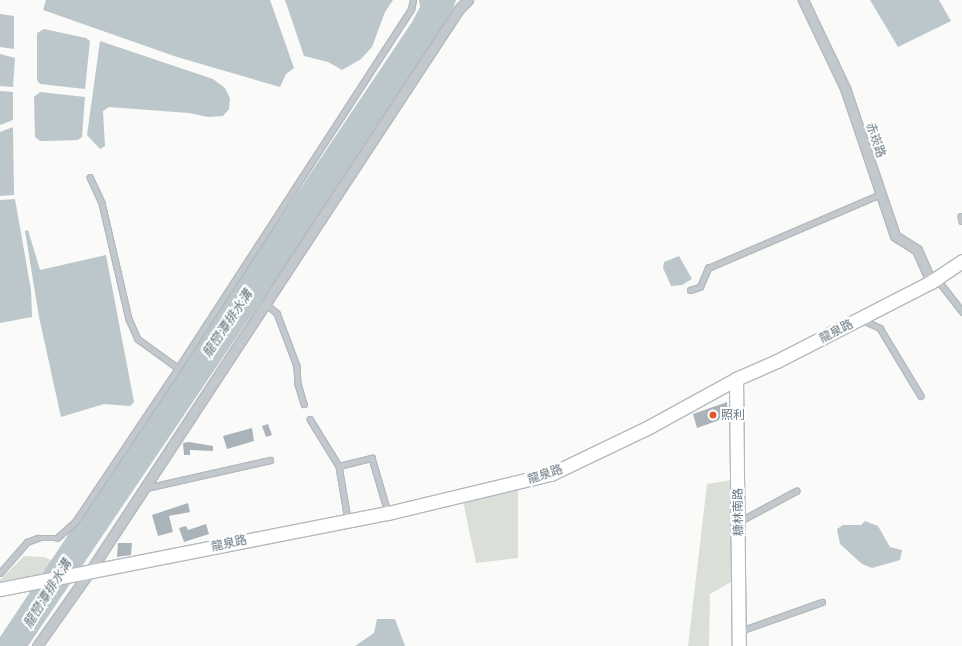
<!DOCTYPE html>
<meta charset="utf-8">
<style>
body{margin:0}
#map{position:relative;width:962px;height:646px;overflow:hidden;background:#fafaf8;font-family:"PT Sans Narrow","Noto Sans TC",sans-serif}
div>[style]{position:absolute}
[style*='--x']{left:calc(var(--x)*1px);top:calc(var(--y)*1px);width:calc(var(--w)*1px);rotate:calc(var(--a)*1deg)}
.green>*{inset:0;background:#dadfd7}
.water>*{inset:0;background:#bbc7cb}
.building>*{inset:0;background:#aab3b9}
.roads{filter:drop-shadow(1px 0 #b3babf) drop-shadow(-1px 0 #b3babf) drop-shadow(0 1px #b3babf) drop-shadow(0 -1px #b3babf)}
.lane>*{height:4.5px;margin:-2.25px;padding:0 2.25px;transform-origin:2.25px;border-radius:2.25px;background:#c3c8cc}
.street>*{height:9px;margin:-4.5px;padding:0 4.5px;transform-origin:4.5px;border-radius:4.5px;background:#c3c8cc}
.secondary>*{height:13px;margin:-6.5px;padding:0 6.5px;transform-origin:6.5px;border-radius:6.5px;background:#fff}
.dots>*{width:11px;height:11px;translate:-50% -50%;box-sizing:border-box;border:2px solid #fff;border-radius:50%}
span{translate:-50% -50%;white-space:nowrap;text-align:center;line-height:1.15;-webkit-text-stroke:4px #fff;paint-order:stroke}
.street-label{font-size:12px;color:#657683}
.poi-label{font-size:12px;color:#657683}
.left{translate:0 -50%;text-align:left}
.water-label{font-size:13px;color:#60757c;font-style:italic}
</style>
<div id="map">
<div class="green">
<div style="clip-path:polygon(738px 479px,738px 578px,710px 594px,709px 646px,688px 646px,707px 484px)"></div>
<div style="clip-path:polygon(518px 486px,518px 558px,476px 563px,463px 501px)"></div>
<div style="clip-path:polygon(24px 556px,44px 557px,54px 561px,38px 577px,0 586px,0 580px)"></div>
</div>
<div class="water">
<div style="clip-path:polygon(46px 0,270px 0,294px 68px,286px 74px,280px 87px,177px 57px,43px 10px)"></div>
<div style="clip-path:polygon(285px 0,393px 0,385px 12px,372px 47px,361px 59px,342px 70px,328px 62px,304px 56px)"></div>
<div style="clip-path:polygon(419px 0,456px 0,451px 14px,434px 45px,28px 646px,0 646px,0 637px,68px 535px,412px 22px,420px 7px)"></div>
<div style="clip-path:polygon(870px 0,939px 0,951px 21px,898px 47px)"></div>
<div style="clip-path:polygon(0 14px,14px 16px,14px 49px,0 47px)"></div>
<div style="clip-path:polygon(44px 29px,86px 38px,90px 41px,85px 89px,40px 84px,37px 80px,37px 33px)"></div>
<div style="clip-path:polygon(100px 41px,213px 79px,225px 88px,230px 98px,229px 109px,223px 116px,208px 117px,189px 113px,109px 107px,103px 111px,105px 146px,100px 149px,87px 135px)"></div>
<div style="clip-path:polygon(0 54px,15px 58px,13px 87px,0 86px)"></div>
<div style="clip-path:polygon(0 91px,13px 92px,13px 120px,0 125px)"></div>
<div style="clip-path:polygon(40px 92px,85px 97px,82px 137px,78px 140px,46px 141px,40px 141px,35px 137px,34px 97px)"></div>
<div style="clip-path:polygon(13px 127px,14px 195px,0 196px,0 132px)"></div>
<div style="clip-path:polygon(15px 199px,31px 290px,32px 317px,0 323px,0 200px)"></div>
<div style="clip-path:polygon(28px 230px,40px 270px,106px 255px,134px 402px,130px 406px,104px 404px,61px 417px,39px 317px,25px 231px)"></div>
<div style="clip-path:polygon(679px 256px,692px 279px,682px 285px,671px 286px,663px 268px,664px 262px)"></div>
<div style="clip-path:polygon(865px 521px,878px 526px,890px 547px,902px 550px,900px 560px,872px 568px,862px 564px,840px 544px,837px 529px,843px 525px,861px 525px)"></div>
<div style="clip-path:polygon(377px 619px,395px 619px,405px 646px,355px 646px,374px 633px)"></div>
</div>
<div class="building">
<div style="clip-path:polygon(727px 402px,728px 417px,697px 428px,693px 414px)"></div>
<div style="clip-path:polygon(268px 424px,272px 435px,266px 437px,262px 426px)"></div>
<div style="clip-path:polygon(252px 428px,254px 441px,227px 449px,223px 436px)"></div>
<div style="clip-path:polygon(189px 442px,213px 446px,213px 451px,190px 450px,190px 455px,184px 455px,183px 443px)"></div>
<div style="clip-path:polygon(188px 503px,190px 512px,169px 516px,173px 532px,158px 536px,152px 515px)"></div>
<div style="clip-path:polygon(206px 524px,209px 534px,184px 542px,179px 528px,186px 526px,188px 530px)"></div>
<div style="clip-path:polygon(118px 543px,132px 543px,131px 555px,117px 557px)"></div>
</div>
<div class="roads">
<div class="lane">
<div style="--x:90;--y:177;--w:29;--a:65"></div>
<div style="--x:102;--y:203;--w:119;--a:76.9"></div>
<div style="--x:129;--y:319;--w:22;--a:66"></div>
<div style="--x:138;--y:339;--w:49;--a:35.9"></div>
<div style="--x:961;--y:216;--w:5;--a:79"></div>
<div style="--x:937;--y:279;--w:41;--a:52"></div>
<div style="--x:690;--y:290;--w:10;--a:-17"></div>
<div style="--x:700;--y:287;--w:21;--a:-67"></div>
<div style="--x:708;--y:268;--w:188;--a:-23.2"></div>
<div style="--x:265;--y:303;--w:16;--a:40"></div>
<div style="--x:277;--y:313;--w:57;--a:69.3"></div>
<div style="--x:297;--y:366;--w:18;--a:87"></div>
<div style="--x:298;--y:384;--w:21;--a:73"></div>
<div style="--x:863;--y:320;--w:19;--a:25"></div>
<div style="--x:880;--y:328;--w:79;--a:58.9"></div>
<div style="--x:310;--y:419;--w:55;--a:58.3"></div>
<div style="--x:339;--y:466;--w:55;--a:80.5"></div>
<div style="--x:339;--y:466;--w:34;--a:-14"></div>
<div style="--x:372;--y:458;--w:56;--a:73.5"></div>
<div style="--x:146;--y:488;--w:127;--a:-12.7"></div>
<div style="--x:740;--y:521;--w:64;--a:-28.2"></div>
<div style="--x:0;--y:573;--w:41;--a:-48.9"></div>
<div style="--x:27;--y:542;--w:12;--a:-20"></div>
<div style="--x:38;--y:538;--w:19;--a:0"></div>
<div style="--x:57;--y:538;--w:24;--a:-42"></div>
<div style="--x:75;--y:522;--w:185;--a:-56.2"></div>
<div style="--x:178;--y:368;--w:428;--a:-57"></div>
<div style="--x:411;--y:9;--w:9;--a:-77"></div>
<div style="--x:740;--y:631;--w:87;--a:-19.5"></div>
</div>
<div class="street">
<div style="--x:803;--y:0;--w:98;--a:64.5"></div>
<div style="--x:845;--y:88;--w:156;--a:71.3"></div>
<div style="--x:895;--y:236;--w:26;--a:32"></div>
<div style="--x:917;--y:250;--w:35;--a:66"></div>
<div style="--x:37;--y:646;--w:88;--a:-54.7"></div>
<div style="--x:88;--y:574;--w:676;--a:-56.71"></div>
<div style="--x:459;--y:9;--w:13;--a:-45"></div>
</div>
<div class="secondary">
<div style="--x:736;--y:379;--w:267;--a:89.4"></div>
<div style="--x:0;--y:589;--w:395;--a:-11.1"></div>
<div style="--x:388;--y:513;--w:168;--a:-13.5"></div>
<div style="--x:551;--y:474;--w:106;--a:-25.6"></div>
<div style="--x:647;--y:428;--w:102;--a:-28.8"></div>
<div style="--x:736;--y:379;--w:45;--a:-23.7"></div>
<div style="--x:777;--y:361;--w:173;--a:-27.2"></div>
<div style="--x:931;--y:282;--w:37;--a:-34"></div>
</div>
</div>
<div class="dots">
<div style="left:713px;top:415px;background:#e4572e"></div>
</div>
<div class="street-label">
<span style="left:876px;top:140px;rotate:71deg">赤崁路</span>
<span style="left:836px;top:331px;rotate:-27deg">龍泉路</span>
<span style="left:545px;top:474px;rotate:-18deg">龍泉路</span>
<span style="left:738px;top:512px;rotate:-91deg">糠林南路</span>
<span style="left:229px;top:543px;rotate:-12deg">龍泉路</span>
</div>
<div class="poi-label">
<span class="left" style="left:721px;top:415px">照利</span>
</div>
<div class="water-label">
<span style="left:228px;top:324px;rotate:-56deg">龍巒潭排水溝</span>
<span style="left:48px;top:594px;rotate:-58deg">龍巒潭排水溝</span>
</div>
</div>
